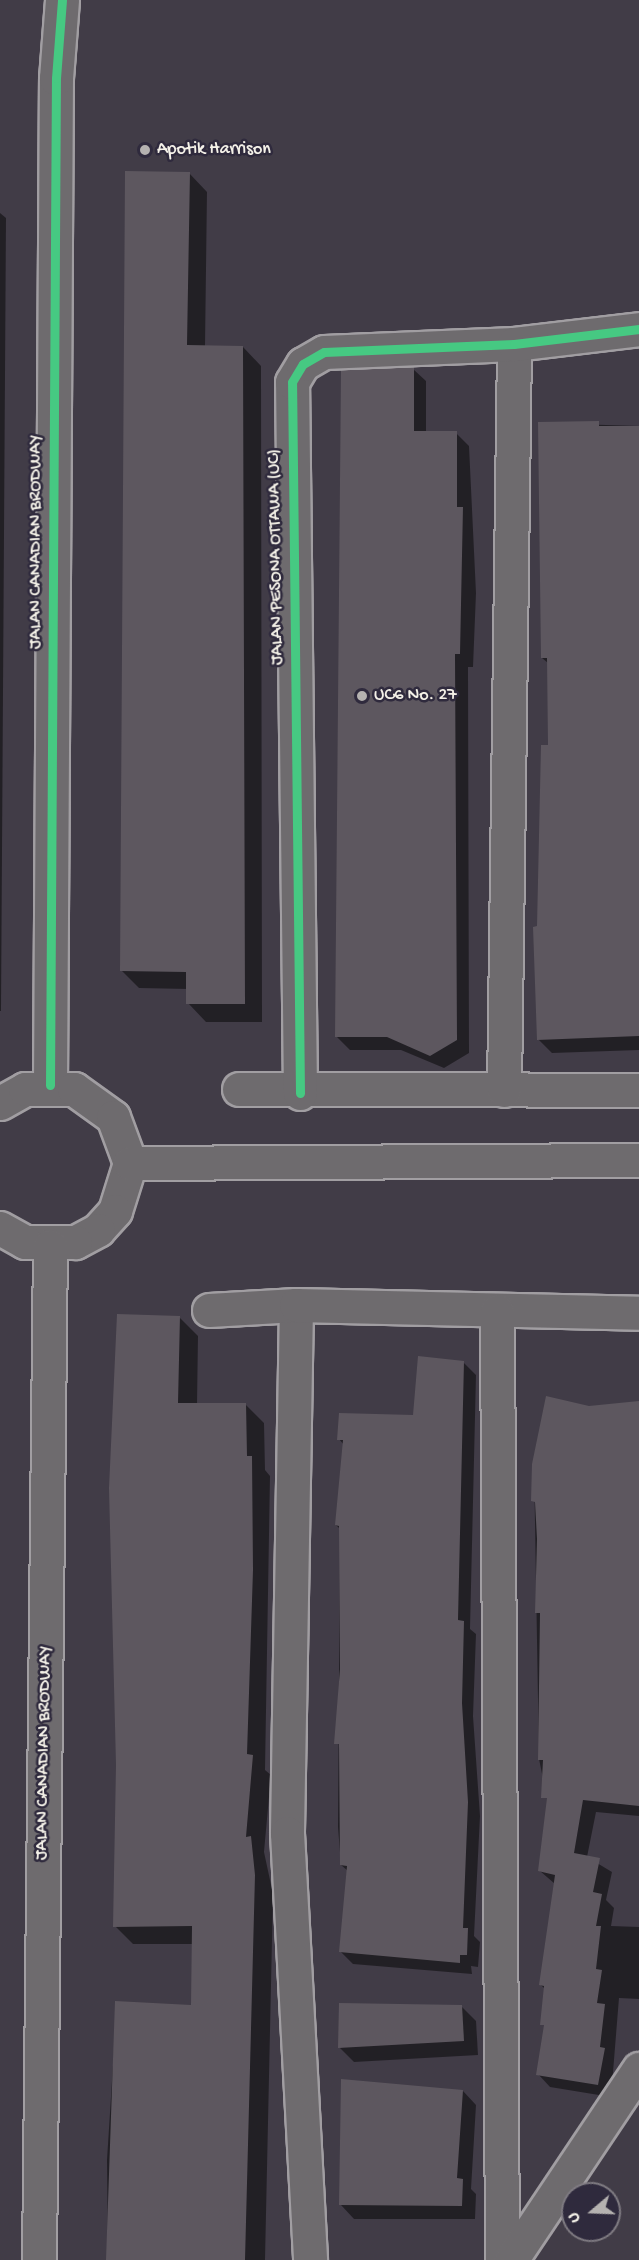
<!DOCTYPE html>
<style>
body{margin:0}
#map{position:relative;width:639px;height:2260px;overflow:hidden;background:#413c47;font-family:"Gochi Hand",sans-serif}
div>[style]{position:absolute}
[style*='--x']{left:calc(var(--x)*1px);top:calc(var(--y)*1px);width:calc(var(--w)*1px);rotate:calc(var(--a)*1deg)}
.shadow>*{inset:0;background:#0007}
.building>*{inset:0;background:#5d575f}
.roads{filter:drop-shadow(2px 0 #a19ea2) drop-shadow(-2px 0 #a19ea2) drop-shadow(0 2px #a19ea2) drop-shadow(0 -2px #a19ea2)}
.minor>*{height:33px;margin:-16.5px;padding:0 16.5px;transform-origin:16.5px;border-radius:16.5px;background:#6e6b6e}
.cycleway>*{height:9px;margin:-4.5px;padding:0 4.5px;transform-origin:4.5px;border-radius:4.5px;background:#46c982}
.dots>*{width:16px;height:16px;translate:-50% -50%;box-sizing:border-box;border:3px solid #2f2a3d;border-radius:50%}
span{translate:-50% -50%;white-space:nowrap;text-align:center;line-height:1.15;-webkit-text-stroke:5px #2f2a3d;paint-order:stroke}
.poi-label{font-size:18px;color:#f4f1e8}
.left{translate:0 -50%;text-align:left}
.street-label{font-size:18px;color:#f4f1e8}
.north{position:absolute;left:561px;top:2182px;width:60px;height:60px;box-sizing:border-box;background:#2f2a3d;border:2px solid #7e7a81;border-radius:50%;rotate:251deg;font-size:16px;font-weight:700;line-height:24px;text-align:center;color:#f4f1e8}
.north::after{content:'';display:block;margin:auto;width:21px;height:27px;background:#b5b2b0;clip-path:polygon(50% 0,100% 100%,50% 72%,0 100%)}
</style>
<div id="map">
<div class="shadow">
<div style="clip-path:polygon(189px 173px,207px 192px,205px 347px,243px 347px,261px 366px,262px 1022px,206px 1022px,188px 1003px,188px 989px,139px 988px,121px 970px)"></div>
<div style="clip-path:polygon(0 213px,6px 218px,1px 1011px,0 1011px)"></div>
<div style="clip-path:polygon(413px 369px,426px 381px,426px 433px,456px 433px,469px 446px,476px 593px,473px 667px,468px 667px,469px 1053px,444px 1068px,401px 1050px,350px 1050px,337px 1037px)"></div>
<div style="clip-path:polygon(540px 423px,639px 426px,639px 1050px,552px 1053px,538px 1039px,549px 747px,548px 663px,542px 658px)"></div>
<div style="clip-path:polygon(179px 1317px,198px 1336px,197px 1405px,245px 1404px,264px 1423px,265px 1470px,270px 1476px,265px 1770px,271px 1775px,264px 1852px,273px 1894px,265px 2260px,108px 2260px,107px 2160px,117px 2002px,193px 2006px,193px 1944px,133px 1944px,115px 1926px,118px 1765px)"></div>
<div style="clip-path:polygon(463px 1362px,476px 1375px,470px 1629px,476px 1634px,473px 1716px,480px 1816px,474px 1936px,480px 1942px,478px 1967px,471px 1966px,472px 1974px,353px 1964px,340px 1951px,348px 1871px,341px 1865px,338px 1827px,340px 1529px,336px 1525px,344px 1445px,339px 1439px,414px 1417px)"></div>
<div style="clip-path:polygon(639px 1402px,639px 1816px,596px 1812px,587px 1857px,612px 1872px,606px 1900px,614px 1908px,611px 1926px,639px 1927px,639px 1999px,619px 1998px,611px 2097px,550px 2087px,538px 2074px,545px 2028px,545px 1989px,540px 1984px,555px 1884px,540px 1871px,548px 1803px,539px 1759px,534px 1464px,589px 1407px)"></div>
<div style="clip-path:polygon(461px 2006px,476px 2021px,478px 2055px,354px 2062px,340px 2048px)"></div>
<div style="clip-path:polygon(463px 2091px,476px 2105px,471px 2189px,476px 2194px,475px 2219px,354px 2219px,341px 2205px)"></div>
</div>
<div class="building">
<div style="clip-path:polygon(125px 171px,190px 172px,187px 345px,243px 346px,245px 1004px,186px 1004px,186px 972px,120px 971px)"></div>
<div style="clip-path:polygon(414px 367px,414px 431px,457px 431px,457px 507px,463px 507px,460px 654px,455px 654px,457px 1040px,430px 1056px,387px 1037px,335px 1037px,341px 370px)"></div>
<div style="clip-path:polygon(599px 421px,599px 426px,639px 426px,639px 1036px,537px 1040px,533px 927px,537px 926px,541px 745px,548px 745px,547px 658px,541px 658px,538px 422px)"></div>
<div style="clip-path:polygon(117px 1314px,180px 1316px,178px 1403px,246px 1403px,247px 1456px,252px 1456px,253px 1570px,247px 1754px,253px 1755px,246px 1837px,251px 1836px,255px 1875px,245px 2260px,106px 2260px,115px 2001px,191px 2005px,192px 1926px,113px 1927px,116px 1765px,109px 1488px)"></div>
<div style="clip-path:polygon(418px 1356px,464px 1361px,458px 1620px,464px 1621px,462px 1703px,468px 1802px,463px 1928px,468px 1928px,467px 1955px,460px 1955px,460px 1963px,339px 1952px,347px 1866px,340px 1865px,339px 1744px,334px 1744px,340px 1669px,339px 1526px,335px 1525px,343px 1440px,337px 1440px,339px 1413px,413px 1415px)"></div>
<div style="clip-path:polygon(546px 1396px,589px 1406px,639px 1401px,639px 1806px,583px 1800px,574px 1853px,600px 1858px,593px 1892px,602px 1894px,596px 1926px,601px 1926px,596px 1969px,602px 1970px,597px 2003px,605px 2004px,600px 2047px,605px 2048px,598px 2085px,536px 2075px,544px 2025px,540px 2025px,544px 1986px,539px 1985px,555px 1875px,538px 1871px,547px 1798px,541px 1798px,543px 1760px,538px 1760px,540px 1613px,535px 1613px,537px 1539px,535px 1502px,531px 1501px,532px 1464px)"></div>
<div style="clip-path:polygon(339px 2003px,462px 2005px,464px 2041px,338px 2048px)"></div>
<div style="clip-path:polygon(341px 2079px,463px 2090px,457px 2178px,463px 2179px,462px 2206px,339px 2205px)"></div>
</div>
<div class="roads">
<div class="minor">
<div style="--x:50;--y:1085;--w:1007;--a:-89.66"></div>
<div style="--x:56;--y:78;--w:78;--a:-85.6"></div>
<div style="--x:239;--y:1089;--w:400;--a:0.1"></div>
<div style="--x:504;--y:1090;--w:746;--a:-89.23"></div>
<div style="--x:300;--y:1093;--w:711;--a:-90.64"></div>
<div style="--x:292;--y:382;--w:21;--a:-59"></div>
<div style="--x:303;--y:364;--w:24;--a:-30"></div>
<div style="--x:324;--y:352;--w:190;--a:-2.4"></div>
<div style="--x:514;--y:344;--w:126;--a:-6.8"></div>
<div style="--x:0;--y:1103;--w:29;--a:-29"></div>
<div style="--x:25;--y:1089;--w:49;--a:0"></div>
<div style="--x:74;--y:1089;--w:48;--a:35.7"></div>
<div style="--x:113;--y:1117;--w:49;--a:69.7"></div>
<div style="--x:130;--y:1163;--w:50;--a:107.4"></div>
<div style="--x:115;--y:1211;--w:25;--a:132"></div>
<div style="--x:98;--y:1230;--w:26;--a:152"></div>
<div style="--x:75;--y:1242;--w:50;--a:180"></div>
<div style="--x:25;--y:1242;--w:29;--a:-151"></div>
<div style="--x:130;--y:1163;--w:509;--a:-0.34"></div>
<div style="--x:296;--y:1305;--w:528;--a:90.98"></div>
<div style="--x:287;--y:1833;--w:428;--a:86.9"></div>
<div style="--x:209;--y:1310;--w:87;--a:-3.3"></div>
<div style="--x:296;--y:1305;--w:343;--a:1.3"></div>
<div style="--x:497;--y:1311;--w:949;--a:89.7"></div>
<div style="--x:39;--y:2260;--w:1014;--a:-89.38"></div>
<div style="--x:511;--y:2260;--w:230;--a:-56.2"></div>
</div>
</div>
<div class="cycleway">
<div style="--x:50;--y:1085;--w:1007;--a:-89.66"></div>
<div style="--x:56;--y:78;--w:78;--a:-85.6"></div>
<div style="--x:300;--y:1093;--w:711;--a:-90.64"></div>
<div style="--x:292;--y:382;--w:21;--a:-59"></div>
<div style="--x:303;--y:364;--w:24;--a:-30"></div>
<div style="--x:324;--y:352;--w:190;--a:-2.4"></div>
<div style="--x:514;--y:344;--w:126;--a:-6.8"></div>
</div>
<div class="dots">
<div style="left:145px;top:150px;background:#b5b2b0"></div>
<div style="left:362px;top:696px;background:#b5b2b0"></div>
</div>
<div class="poi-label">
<span class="left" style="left:157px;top:150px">Apotik Harrison</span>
<span class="left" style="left:374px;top:696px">UC6 No. 27</span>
</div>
<div class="street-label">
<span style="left:37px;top:542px;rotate:-90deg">JALAN CANADIAN BRODWAY</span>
<span style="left:277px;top:557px;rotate:-91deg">JALAN PESONA OTTAWA (UC)</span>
<span style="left:45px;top:1753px;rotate:-89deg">JALAN CANADIAN BRODWAY</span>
</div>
<div class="north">U</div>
</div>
